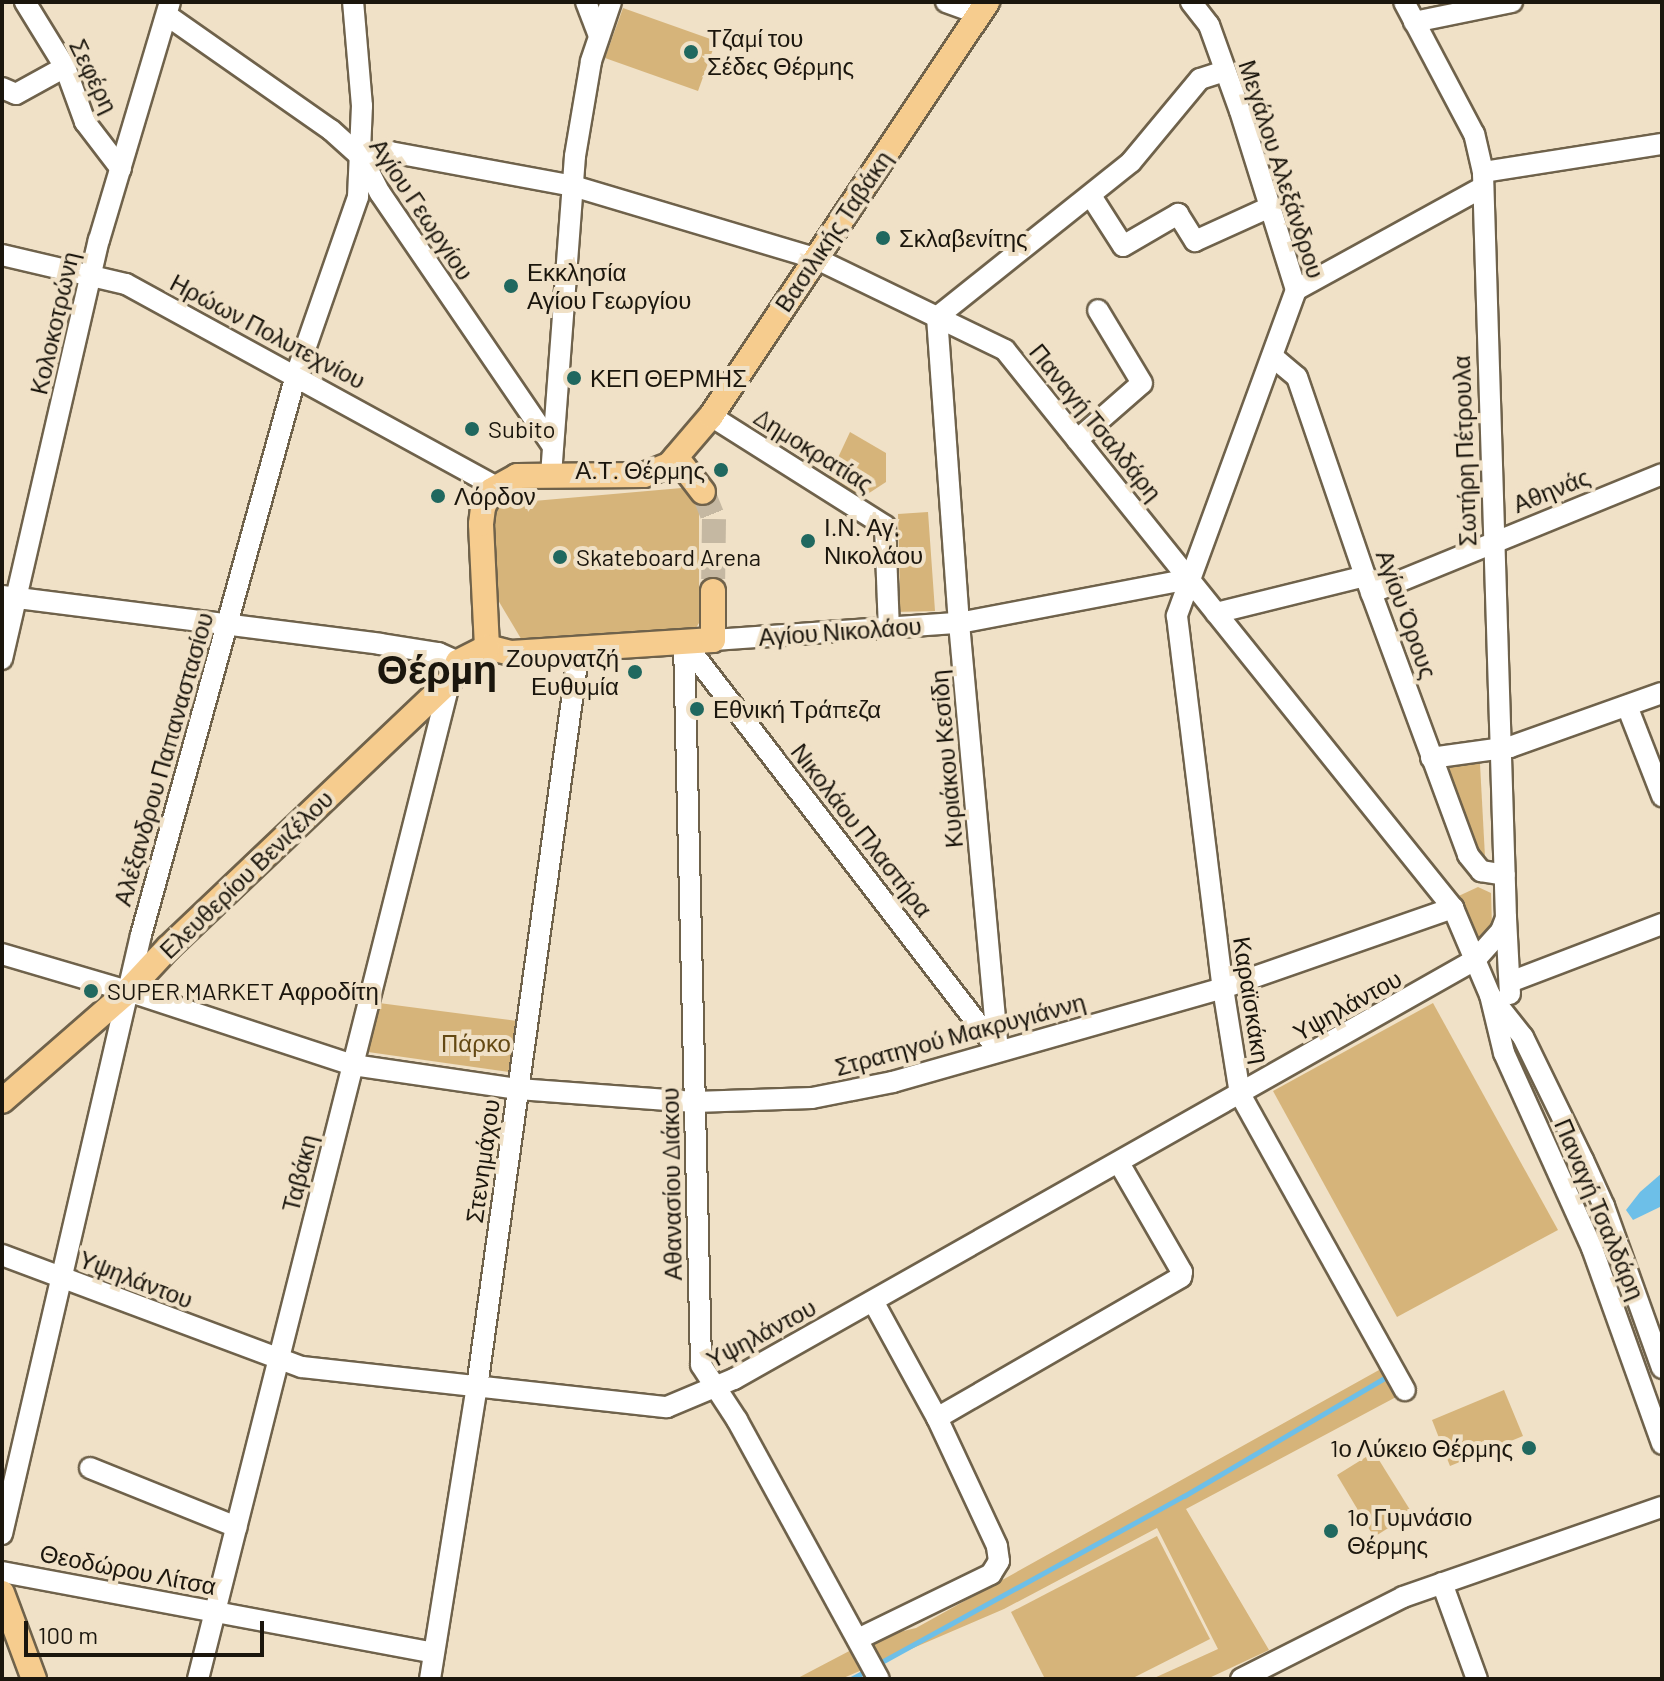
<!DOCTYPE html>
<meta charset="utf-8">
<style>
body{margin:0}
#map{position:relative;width:1664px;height:1681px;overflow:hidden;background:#f0e1c7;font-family:Barlow,sans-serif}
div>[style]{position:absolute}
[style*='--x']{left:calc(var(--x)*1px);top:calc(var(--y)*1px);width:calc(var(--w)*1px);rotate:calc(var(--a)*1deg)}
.green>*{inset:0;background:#d6b47a}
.water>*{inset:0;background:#6dbfe8}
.stream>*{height:5px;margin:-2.5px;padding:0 2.5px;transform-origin:2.5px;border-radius:2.5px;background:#6dbfe8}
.major-tunnel>*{height:24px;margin-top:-12px;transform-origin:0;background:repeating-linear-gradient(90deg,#c5b8a2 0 24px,transparent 0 36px)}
.roads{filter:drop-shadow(2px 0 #6f624b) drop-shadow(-2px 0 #6f624b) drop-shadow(0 2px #6f624b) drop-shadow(0 -2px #6f624b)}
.minor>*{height:20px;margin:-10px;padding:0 10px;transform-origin:10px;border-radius:10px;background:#fff}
.major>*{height:24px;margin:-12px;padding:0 12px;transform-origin:12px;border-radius:12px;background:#f6cc8e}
.dots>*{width:22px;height:22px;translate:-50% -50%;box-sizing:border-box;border:4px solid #f0e1c7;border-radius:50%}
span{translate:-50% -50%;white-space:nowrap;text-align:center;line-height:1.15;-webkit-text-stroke:8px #f0e1c7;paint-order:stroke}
.poi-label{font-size:24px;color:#1b160d}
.left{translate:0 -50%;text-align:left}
.right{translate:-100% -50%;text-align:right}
.street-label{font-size:24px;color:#1b160d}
.park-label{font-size:24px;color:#644913}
.town-label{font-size:40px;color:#1b160d;font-weight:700}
.frame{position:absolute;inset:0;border:4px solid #1b160d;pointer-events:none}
.scale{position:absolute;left:24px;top:1621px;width:240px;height:36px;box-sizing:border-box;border:4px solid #1b160d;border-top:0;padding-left:10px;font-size:24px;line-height:28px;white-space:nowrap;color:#1b160d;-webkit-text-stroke:6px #f0e1c7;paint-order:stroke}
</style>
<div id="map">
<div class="green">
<div style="clip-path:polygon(623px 8px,716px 41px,698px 91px,605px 58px)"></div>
<div style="clip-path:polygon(850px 432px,886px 453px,886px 482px,860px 499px,828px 479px)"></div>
<div style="clip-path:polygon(693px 487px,699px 495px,699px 623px,693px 633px,523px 642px,498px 600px,492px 524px,500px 504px)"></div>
<div style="clip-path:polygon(928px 512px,935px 611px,894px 612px,893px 599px,900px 598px,898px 514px)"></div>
<div style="clip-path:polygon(1448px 764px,1480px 764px,1485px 857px,1479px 857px,1444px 769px)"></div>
<div style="clip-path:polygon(1478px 887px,1491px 893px,1492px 926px,1491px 932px,1477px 945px,1450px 900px)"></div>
<div style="clip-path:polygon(379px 1003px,517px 1021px,509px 1072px,368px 1052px)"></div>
<div style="clip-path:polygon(1433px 1003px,1558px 1230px,1397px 1317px,1273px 1091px)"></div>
<div style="clip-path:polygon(1379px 1370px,1398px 1396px,1186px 1509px,1269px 1650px,1207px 1679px,1152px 1679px,1218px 1649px,1157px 1528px,1004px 1609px,841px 1679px,796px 1679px,874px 1638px,916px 1628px)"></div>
<div style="clip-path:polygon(1504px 1390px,1523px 1436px,1450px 1466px,1432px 1420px)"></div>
<div style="clip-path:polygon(1374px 1452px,1412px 1513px,1374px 1537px,1337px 1475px)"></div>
<div style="clip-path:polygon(1157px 1536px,1210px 1639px,1131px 1679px,1045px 1679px,1011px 1612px)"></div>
</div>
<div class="water">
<div style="clip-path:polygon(1662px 1173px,1662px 1206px,1633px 1220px,1626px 1210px,1640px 1192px)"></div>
</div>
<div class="stream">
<div style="--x:876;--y:1665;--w:351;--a:-28.8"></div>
<div style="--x:1184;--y:1496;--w:234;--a:-30.5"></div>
<div style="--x:851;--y:1679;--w:19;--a:-28"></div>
</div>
<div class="major-tunnel">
<div style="--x:703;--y:492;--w:29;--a:68"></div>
<div style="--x:714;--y:519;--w:72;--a:90.8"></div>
</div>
<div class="roads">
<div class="minor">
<div style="--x:25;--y:2;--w:76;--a:58.4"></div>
<div style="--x:65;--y:67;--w:59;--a:70"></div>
<div style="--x:85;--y:122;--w:59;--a:52.5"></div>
<div style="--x:586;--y:2;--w:36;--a:69"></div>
<div style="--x:946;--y:2;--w:35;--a:20"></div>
<div style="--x:1191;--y:2;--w:29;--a:52"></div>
<div style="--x:1209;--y:25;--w:91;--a:70.2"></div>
<div style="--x:1240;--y:111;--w:188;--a:72.6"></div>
<div style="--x:1296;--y:290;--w:347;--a:110.1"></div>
<div style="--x:1177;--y:616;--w:375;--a:83"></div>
<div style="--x:1223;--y:988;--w:107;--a:80.9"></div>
<div style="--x:1240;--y:1094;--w:339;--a:60.9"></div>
<div style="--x:168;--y:16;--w:199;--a:35"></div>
<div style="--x:331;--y:130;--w:42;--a:42.1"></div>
<div style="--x:362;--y:158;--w:39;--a:63"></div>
<div style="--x:380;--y:193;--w:305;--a:55.7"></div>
<div style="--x:1414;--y:22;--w:100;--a:-11.5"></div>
<div style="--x:2;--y:88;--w:15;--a:23"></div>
<div style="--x:16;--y:94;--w:56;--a:-28.9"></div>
<div style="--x:362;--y:158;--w:29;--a:-12"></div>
<div style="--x:390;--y:152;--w:186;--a:10.5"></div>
<div style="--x:573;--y:186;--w:252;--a:16.6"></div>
<div style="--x:815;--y:258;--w:211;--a:25.8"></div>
<div style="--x:1005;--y:350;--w:716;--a:51.24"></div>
<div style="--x:1453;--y:908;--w:95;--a:67"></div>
<div style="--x:1490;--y:995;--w:60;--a:76.4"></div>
<div style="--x:1504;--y:1053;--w:214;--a:65.7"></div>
<div style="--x:1592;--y:1248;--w:208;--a:70.3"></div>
<div style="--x:1483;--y:172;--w:181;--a:-8.9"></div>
<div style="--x:1091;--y:196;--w:59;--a:57.4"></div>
<div style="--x:1123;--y:246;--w:64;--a:-30.2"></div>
<div style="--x:1178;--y:214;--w:32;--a:58"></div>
<div style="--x:1195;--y:241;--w:82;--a:-24.4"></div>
<div style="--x:2;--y:255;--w:127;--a:13.2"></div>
<div style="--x:126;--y:284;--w:421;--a:28.7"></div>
<div style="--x:1296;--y:290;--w:213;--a:-28.8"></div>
<div style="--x:937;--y:317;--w:307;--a:85.9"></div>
<div style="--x:959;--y:623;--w:429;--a:84.8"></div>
<div style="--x:937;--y:317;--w:248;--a:-38.6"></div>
<div style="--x:1131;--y:162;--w:108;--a:-50.3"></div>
<div style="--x:1200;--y:79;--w:26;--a:-18"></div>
<div style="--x:1273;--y:357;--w:31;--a:40"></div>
<div style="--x:1297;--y:377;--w:210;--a:71.1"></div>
<div style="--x:1365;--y:576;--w:297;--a:69.7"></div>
<div style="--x:1468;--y:855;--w:21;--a:51"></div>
<div style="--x:1481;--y:871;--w:24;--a:9"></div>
<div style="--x:711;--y:416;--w:206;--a:32.3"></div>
<div style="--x:885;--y:526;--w:102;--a:87.8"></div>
<div style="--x:1077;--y:440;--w:86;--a:-41.2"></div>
<div style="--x:1142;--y:383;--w:85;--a:-121.1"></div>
<div style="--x:551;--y:475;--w:320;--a:-85.7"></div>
<div style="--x:575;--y:156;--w:96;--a:-80.4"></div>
<div style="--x:591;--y:61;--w:62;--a:-71.3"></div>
<div style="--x:1371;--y:593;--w:314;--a:-22.2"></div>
<div style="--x:2;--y:596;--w:381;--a:7.2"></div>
<div style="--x:380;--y:644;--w:59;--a:8.8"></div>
<div style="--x:438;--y:653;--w:22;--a:24"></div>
<div style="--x:1216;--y:613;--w:154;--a:-13.9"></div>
<div style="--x:713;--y:640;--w:247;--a:-4"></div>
<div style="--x:959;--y:623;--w:234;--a:-10.8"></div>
<div style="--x:684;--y:642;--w:723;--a:88.65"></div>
<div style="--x:701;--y:1365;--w:66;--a:56.8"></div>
<div style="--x:737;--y:1420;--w:295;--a:61.3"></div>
<div style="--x:684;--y:642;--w:515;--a:52.42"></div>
<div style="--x:2;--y:659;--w:430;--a:-77"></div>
<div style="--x:99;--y:240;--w:248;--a:-73.4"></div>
<div style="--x:1627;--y:706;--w:97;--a:68.7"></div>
<div style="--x:1431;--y:758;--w:80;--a:-7.9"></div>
<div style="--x:1510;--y:747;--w:161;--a:-19.6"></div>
<div style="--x:1506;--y:918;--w:76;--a:87"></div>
<div style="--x:2;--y:954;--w:131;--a:16.4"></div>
<div style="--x:128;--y:991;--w:237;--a:18.2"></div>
<div style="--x:353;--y:1065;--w:167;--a:8.3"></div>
<div style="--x:518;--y:1089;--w:177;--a:4.2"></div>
<div style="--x:695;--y:1102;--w:117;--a:-2"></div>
<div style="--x:812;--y:1098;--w:83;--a:-11.2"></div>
<div style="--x:893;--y:1082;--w:343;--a:-15.9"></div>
<div style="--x:1223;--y:988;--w:244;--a:-19.2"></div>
<div style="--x:1510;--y:982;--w:163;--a:-20.9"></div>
<div style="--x:1492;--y:998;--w:50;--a:51.5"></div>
<div style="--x:1523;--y:1037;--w:137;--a:64"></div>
<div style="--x:1583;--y:1160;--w:51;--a:65.5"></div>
<div style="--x:1604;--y:1206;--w:172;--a:70.3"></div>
<div style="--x:2;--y:1255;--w:320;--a:20.5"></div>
<div style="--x:302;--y:1367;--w:367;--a:6.3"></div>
<div style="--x:667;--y:1407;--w:73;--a:-22.7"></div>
<div style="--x:734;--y:1379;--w:851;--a:-29.49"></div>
<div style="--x:1475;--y:960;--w:39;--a:-48"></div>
<div style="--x:1501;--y:931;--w:14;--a:-69"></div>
<div style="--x:1506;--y:918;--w:746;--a:-91.77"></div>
<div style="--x:1483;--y:172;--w:39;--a:-103"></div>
<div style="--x:1474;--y:134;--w:149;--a:-117.9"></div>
<div style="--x:937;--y:1418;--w:282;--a:-30"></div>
<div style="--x:1181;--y:1277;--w:5;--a:-79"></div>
<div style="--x:1182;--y:1272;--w:126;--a:-120"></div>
<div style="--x:90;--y:1468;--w:158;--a:21.9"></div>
<div style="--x:2;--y:1534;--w:615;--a:-76.94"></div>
<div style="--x:141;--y:935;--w:581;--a:-74.53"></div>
<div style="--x:296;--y:375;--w:188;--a:-70.8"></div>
<div style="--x:358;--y:197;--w:91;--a:-87.5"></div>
<div style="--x:362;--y:106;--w:104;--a:-94.9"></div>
<div style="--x:2;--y:1572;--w:439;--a:10.6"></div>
<div style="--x:1442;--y:1583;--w:102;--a:70"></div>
<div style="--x:858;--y:1639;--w:148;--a:-26"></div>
<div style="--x:991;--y:1574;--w:15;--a:-58"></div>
<div style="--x:999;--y:1561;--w:15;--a:-98"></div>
<div style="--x:997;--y:1546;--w:141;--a:-115.1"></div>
<div style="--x:937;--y:1418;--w:133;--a:-118.7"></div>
<div style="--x:198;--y:1679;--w:1030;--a:-75.84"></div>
<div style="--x:430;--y:1679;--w:296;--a:-80.9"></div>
<div style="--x:477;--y:1387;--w:745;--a:-82.13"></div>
<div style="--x:1241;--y:1679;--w:182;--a:-26.8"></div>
<div style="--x:1403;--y:1597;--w:274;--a:-19.2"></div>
</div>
<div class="major">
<div style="--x:676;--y:457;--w:44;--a:52.4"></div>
<div style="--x:487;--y:647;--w:123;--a:-92.8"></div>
<div style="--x:481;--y:524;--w:17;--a:-83"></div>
<div style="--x:483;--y:507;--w:19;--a:-62"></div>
<div style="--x:492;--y:490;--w:29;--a:-29"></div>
<div style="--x:517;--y:476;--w:127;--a:-0.5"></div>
<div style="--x:644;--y:475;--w:27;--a:-22"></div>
<div style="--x:669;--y:465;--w:65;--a:-49.4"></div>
<div style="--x:711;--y:416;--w:498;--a:-56.3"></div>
<div style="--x:487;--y:647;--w:25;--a:14"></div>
<div style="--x:511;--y:653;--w:202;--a:-3.7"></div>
<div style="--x:713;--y:640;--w:49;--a:-90"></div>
<div style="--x:2;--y:1101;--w:167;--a:-41.1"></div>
<div style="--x:128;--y:991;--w:59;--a:-47.1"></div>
<div style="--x:168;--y:948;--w:389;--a:-43.5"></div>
<div style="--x:450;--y:680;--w:20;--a:-66"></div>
<div style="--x:458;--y:662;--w:33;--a:-27"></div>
<div style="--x:2;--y:1593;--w:92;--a:69.6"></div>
</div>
</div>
<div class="dots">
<div style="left:691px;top:52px;background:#20685f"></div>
<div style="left:883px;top:238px;background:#20685f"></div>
<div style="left:511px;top:286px;background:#20685f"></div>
<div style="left:574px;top:378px;background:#20685f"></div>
<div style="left:472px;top:429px;background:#20685f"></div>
<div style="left:721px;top:470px;background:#20685f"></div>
<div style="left:438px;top:496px;background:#20685f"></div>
<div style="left:808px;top:541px;background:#20685f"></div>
<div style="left:560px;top:557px;background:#20685f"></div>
<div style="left:635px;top:672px;background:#20685f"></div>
<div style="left:697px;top:709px;background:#20685f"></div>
<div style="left:91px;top:991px;background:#20685f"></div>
<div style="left:1529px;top:1448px;background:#20685f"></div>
<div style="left:1331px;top:1531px;background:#20685f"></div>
</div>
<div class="poi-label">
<span class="left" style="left:707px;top:52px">Τζαμί του<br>Σέδες Θέρμης</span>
<span class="left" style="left:899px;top:238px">Σκλαβενίτης</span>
<span class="left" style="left:527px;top:286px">Εκκλησία<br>Αγίου Γεωργίου</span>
<span class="left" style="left:590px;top:378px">ΚΕΠ ΘΕΡΜΗΣ</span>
<span class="left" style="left:488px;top:429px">Subito</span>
<span class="right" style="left:705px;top:470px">Α.Τ. Θέρμης</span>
<span class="left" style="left:454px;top:496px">Λόρδον</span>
<span class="left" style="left:824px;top:541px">Ι.Ν. Αγ.<br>Νικολάου</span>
<span class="left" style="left:576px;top:557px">Skateboard Arena</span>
<span class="right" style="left:619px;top:672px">Ζουρνατζή<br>Ευθυμία</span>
<span class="left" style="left:713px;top:709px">Εθνική Τράπεζα</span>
<span class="left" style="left:107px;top:991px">SUPER MARKET Αφροδίτη</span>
<span class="right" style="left:1513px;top:1448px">1ο Λύκειο Θέρμης</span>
<span class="left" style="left:1347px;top:1531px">1ο Γυμνάσιο<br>Θέρμης</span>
</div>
<div class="street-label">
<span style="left:94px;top:76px;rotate:64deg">Σεφέρη</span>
<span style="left:1282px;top:169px;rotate:72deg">Μεγάλου Αλεξάνδρου</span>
<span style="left:422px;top:209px;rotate:56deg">Αγίου Γεωργίου</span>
<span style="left:833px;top:231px;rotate:-56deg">Βασιλικής Ταβάκη</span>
<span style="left:54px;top:323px;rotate:-77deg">Κολοκοτρώνη</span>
<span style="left:268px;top:331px;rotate:28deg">Ηρώων Πολυτεχνίου</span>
<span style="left:1096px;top:422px;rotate:51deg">Παναγή Τσαλδάρη</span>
<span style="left:814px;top:450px;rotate:32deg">Δημοκρατίας</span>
<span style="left:1464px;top:451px;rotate:-92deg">Σωτήρη Πέτρουλα</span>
<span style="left:1551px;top:490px;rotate:-22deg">Αθηνάς</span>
<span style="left:1407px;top:614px;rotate:70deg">Αγίου Όρους</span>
<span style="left:840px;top:631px;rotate:-4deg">Αγίου Νικολάου</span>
<span style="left:163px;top:759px;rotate:-74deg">Αλέξανδρου Παπαναστασίου</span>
<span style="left:946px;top:759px;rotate:-95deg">Κυριάκου Κεσίδη</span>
<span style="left:862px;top:830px;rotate:52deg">Νικολάου Πλαστήρα</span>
<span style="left:246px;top:874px;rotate:-44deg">Ελευθερίου Βενιζέλου</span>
<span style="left:1252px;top:1000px;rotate:81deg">Καραϊσκάκη</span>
<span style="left:1347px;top:1005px;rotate:-29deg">Υψηλάντου</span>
<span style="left:960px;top:1034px;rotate:-15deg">Στρατηγού Μακρυγιάννη</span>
<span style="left:482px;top:1161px;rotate:-82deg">Στενημάχου</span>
<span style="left:299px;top:1173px;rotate:-76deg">Ταβάκη</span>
<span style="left:671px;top:1184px;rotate:-91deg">Αθανασίου Διάκου</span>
<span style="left:1600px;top:1209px;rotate:67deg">Παναγή Τσαλδάρη</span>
<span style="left:136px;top:1279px;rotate:21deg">Υψηλάντου</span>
<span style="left:761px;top:1333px;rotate:-28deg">Υψηλάντου</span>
<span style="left:128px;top:1569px;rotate:11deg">Θεοδώρου Λίτσα</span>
</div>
<div class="park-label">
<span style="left:476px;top:1043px">Πάρκο</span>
</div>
<div class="town-label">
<span style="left:437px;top:668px">Θέρμη</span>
</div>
<div class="frame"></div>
<div class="scale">100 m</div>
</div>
